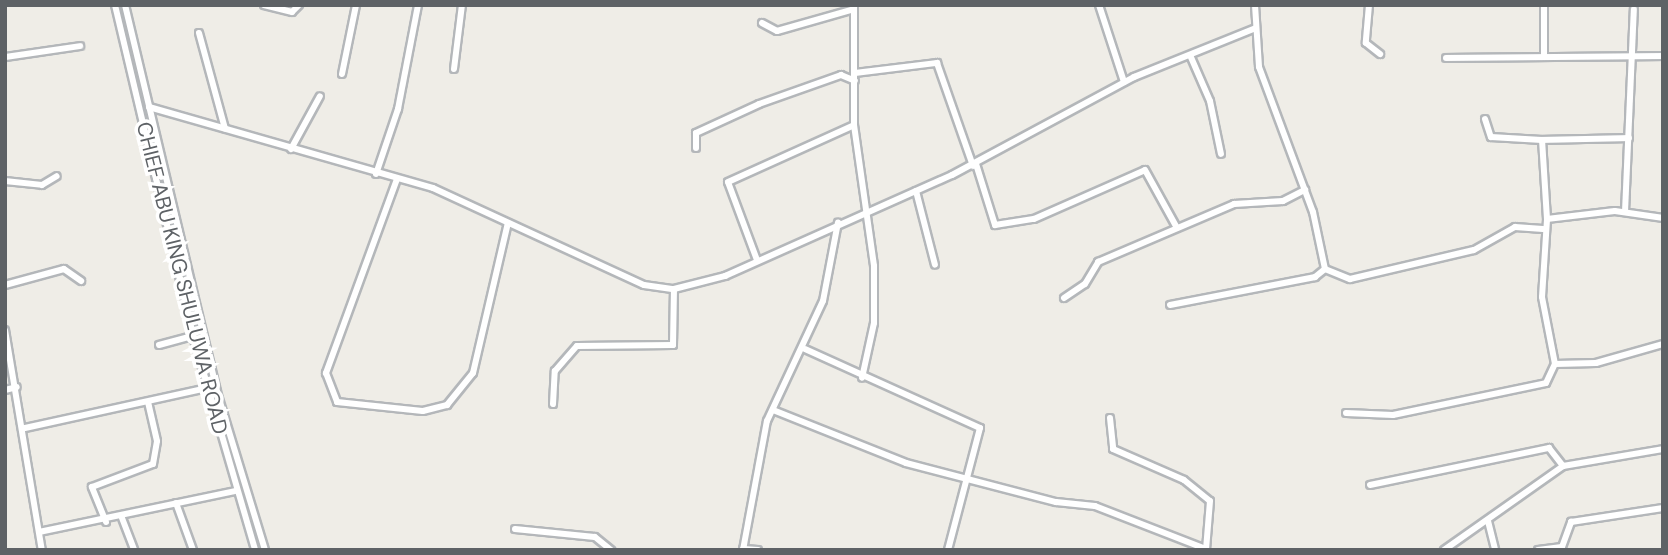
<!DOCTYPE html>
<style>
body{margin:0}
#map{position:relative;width:1668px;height:555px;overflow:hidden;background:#efede7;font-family:"DM Sans",sans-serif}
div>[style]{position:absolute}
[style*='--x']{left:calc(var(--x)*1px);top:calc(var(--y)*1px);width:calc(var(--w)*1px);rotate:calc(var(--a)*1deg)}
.roads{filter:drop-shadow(2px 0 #b4b7ba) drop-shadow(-2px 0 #b4b7ba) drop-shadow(0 2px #b4b7ba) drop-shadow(0 -2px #b4b7ba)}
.minor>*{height:6px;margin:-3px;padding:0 3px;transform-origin:3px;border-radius:3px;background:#fff}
span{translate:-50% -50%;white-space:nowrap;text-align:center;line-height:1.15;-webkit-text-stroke:7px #fff;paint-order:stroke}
.street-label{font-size:21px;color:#5e6266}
.frame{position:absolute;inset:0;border:7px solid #5e6266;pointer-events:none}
</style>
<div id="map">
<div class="roads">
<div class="minor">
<div style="--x:115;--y:5;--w:340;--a:76.7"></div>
<div style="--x:193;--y:336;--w:223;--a:73.8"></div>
<div style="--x:125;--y:5;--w:398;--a:76.6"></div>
<div style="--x:217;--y:392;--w:165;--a:73.1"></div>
<div style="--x:264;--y:5;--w:29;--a:14"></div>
<div style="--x:292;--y:12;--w:10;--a:-45"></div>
<div style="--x:854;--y:5;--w:120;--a:90"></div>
<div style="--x:854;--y:125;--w:142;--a:81.9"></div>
<div style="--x:874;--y:266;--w:57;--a:90"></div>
<div style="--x:874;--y:323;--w:56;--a:102.3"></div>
<div style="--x:1099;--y:5;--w:81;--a:72"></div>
<div style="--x:1255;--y:5;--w:62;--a:86.3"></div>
<div style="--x:1259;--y:67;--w:155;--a:69.6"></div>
<div style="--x:1313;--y:212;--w:58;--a:78.1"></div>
<div style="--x:1325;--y:269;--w:27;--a:22"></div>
<div style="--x:1350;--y:279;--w:127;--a:-13.2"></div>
<div style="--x:1474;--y:250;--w:47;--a:-29.3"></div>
<div style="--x:1515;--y:227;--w:28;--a:4"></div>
<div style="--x:1369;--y:5;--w:38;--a:95"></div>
<div style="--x:1366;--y:43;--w:18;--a:38"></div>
<div style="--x:1544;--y:5;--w:52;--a:90"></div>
<div style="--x:762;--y:23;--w:17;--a:28"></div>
<div style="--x:777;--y:31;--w:80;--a:-15.9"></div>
<div style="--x:199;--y:33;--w:99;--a:74.8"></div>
<div style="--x:1190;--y:55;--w:50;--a:66.5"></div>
<div style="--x:1210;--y:101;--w:54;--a:78.3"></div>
<div style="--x:5;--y:57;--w:76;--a:-8.3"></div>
<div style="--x:1446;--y:58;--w:217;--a:-0.5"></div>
<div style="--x:454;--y:69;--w:64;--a:-82.9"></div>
<div style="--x:855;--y:73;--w:83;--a:-7"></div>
<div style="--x:937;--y:63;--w:109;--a:70.7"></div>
<div style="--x:342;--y:74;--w:70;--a:-78.5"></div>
<div style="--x:149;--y:107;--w:295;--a:15.9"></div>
<div style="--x:433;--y:188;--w:232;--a:24.7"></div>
<div style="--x:644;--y:285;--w:30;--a:8"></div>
<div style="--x:674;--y:289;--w:53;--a:-14.3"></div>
<div style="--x:725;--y:276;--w:248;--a:-24"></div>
<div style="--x:952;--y:175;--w:207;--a:-28.3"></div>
<div style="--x:1134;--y:77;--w:131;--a:-21.9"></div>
<div style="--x:1485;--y:119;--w:19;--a:72"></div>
<div style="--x:1491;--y:137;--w:51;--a:3.4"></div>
<div style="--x:696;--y:148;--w:15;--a:-90"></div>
<div style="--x:696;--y:133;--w:69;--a:-24.7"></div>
<div style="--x:759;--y:104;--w:87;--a:-19.5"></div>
<div style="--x:841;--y:75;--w:15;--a:23"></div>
<div style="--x:291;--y:149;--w:60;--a:-61.3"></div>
<div style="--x:976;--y:164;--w:64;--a:72.7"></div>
<div style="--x:995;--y:225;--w:39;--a:-9"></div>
<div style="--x:1034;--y:219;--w:121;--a:-23.8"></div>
<div style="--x:1145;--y:170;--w:66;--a:61.1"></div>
<div style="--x:376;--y:174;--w:69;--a:-71.3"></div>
<div style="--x:398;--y:109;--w:106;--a:-79.1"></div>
<div style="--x:397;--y:179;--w:207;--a:110.1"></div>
<div style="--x:326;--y:373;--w:31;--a:69"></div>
<div style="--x:337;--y:402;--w:86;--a:6"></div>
<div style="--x:423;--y:411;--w:25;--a:-14"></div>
<div style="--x:447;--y:405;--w:41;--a:-50.9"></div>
<div style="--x:473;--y:373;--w:154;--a:-76.9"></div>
<div style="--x:5;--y:181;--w:37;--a:6"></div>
<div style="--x:42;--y:185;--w:17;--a:-31"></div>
<div style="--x:916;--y:191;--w:76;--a:75.6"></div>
<div style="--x:1625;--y:212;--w:203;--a:-87.5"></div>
<div style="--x:1547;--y:219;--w:79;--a:-93.6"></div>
<div style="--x:1542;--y:140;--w:87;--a:-1.3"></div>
<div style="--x:757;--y:260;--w:83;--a:-110.4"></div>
<div style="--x:728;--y:182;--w:138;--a:-24.3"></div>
<div style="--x:5;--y:285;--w:61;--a:-15.2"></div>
<div style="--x:64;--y:269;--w:21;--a:35"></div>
<div style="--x:1064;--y:298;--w:25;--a:-34"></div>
<div style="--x:1085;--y:284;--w:26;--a:-59"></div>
<div style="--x:1098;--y:262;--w:148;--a:-23.1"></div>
<div style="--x:1234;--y:204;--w:49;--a:-3.5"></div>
<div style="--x:1283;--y:201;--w:25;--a:-27"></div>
<div style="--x:1170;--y:305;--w:148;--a:-10.9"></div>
<div style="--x:1315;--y:277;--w:13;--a:-39"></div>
<div style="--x:5;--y:330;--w:223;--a:80.5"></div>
<div style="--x:159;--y:345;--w:35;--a:-15"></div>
<div style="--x:805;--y:349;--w:192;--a:24.3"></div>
<div style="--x:980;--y:428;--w:126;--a:104.7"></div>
<div style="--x:1555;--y:364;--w:41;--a:-1.4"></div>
<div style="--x:1596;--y:363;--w:70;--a:-15.8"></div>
<div style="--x:5;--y:390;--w:12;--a:-14"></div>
<div style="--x:553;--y:404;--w:33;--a:-87"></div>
<div style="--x:555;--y:371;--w:33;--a:-49"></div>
<div style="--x:577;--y:346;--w:96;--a:-0.6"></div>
<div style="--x:673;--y:345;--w:56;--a:-89"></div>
<div style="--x:773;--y:410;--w:143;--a:21.7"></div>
<div style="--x:906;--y:463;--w:155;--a:14.6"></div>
<div style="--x:1056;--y:502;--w:39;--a:6"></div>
<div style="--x:1095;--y:506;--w:119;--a:21.2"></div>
<div style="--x:1346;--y:413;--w:47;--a:2.4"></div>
<div style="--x:1393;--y:415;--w:156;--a:-11.8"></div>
<div style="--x:1546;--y:383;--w:21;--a:-65"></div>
<div style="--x:1555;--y:364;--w:68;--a:-101"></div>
<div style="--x:1542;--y:297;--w:78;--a:-86.3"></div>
<div style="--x:1547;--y:219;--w:68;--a:-6.7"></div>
<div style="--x:1615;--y:211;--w:49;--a:8.3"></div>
<div style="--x:1110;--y:418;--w:31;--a:84"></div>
<div style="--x:1113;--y:449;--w:77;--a:23.6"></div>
<div style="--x:1184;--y:480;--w:33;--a:39"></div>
<div style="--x:1210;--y:501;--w:49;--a:94.7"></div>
<div style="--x:25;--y:428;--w:186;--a:-12.4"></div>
<div style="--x:1370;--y:485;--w:183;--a:-11.7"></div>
<div style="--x:1549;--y:448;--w:23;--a:52"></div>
<div style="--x:176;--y:503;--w:50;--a:70.1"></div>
<div style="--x:122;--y:518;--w:34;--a:69"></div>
<div style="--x:1488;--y:521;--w:30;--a:76"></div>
<div style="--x:106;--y:522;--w:38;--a:-112"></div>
<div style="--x:92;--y:487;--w:65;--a:-20.7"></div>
<div style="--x:153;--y:464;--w:23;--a:-80"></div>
<div style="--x:157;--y:441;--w:40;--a:-103"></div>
<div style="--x:515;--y:529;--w:80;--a:5.7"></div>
<div style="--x:595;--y:537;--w:21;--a:39"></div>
<div style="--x:39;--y:532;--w:200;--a:-11.8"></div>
<div style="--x:743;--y:549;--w:15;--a:4"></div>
<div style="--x:743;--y:550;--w:131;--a:-79.5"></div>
<div style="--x:767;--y:421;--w:132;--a:-65"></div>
<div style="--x:823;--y:301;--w:80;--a:-79.2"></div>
<div style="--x:1444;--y:550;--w:146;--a:-35.2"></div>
<div style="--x:1563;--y:466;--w:101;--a:-9.6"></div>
<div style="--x:1538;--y:550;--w:24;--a:-7"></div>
<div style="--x:1562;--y:547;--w:27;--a:-70"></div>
<div style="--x:1571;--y:522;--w:93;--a:-8.7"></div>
</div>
</div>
<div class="street-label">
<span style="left:182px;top:278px;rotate:76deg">CHIEF ABU KING SHULUWA ROAD</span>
</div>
<div class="frame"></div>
</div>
